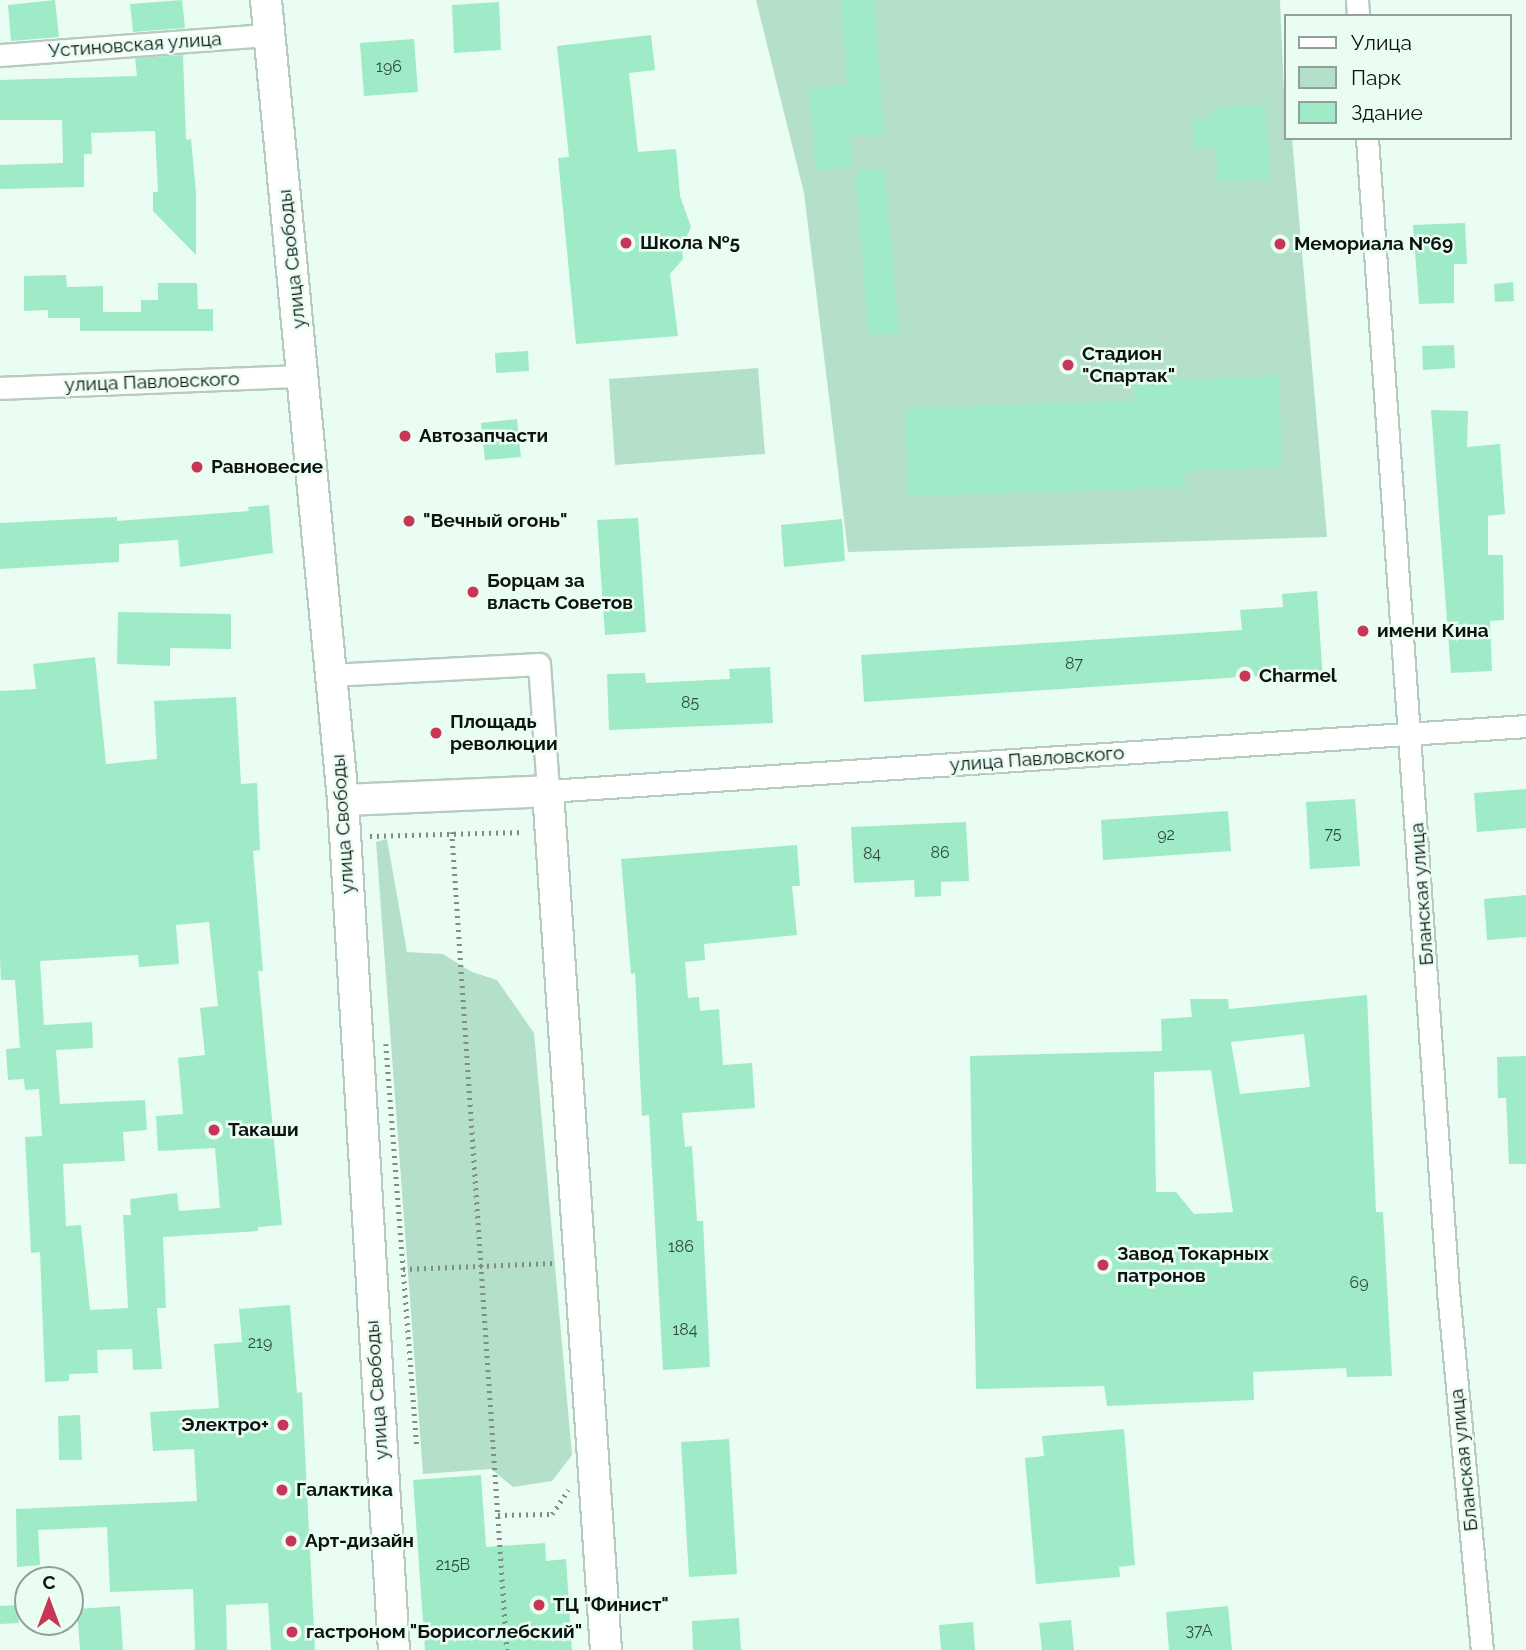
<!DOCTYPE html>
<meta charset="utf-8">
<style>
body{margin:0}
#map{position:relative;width:1526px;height:1650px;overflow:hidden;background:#e9fdf3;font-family:Raleway,sans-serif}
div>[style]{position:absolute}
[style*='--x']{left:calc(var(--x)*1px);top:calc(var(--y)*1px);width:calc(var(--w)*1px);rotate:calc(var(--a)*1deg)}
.green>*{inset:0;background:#b4e0ca}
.building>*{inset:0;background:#9febc7}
.path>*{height:4.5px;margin-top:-2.25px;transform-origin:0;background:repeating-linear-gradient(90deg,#7f8d86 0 2px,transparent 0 7px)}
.roads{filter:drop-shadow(2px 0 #b7cbc0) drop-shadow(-2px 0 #b7cbc0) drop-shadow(0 2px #b7cbc0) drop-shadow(0 -2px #b7cbc0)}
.minor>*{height:21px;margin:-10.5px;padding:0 10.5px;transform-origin:10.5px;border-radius:10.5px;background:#fff}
.secondary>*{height:30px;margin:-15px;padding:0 15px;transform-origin:15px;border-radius:15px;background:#fff}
.dots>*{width:19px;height:19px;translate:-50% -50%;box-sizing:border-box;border:4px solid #e9fdf3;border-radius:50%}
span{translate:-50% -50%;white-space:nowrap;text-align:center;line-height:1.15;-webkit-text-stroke:5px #e9fdf3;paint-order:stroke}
.number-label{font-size:16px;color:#324a3e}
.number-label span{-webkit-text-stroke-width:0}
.street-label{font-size:19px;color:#0d1410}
.poi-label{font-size:19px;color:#0d1410;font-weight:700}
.left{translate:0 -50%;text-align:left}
.right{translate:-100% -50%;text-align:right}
.legend{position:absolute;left:1284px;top:14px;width:228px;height:126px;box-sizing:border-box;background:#e9fdf3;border:2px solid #91a098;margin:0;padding:9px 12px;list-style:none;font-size:21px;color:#0d1410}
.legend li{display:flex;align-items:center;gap:14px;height:35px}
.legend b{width:35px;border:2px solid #91a098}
.north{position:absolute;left:14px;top:1566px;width:70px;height:70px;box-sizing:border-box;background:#e9fdf3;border:2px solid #91a098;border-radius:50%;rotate:0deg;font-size:19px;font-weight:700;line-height:28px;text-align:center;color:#0d1410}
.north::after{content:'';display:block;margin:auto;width:24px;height:32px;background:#c73755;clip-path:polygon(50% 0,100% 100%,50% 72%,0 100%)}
</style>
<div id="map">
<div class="green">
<div style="clip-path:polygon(756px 0,1280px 0,1286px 138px,1292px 138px,1327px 537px,848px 552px,804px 193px)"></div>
<div style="clip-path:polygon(758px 368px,765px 454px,615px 465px,609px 379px)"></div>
<div style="clip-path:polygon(387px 839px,407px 952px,443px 954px,472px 972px,497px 980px,534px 1033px,572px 1455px,552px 1481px,513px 1487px,491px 1469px,423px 1474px,376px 842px)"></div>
</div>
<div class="building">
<div style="clip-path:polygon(55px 0,59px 37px,11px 41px,8px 5px)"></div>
<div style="clip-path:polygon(182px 0,185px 28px,133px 32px,130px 4px)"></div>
<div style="clip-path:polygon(841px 0,874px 0,884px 134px,850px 136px,852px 167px,816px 171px,809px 88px,847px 85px)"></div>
<div style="clip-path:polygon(499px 2px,501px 50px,454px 53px,452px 5px)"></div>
<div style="clip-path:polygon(651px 35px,655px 70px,629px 73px,638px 152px,676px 149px,680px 196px,691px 227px,682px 248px,683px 259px,670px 274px,678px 336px,576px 344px,558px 158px,569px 157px,557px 46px)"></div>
<div style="clip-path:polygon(414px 39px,418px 92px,364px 96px,360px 43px)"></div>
<div style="clip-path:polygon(183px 55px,186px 140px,191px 139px,196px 192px,196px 255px,153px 211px,153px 192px,158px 192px,155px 131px,91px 133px,92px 154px,84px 154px,84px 187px,0 189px,0 165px,63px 163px,62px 120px,0 120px,0 80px,137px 76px,135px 58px)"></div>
<div style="clip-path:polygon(1265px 104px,1271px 178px,1218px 182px,1215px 147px,1195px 149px,1192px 119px,1213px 118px,1212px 109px)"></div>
<div style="clip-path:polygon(884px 168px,899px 333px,869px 335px,855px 171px)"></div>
<div style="clip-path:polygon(1465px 223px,1467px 264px,1454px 264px,1454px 303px,1419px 304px,1413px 225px)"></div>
<div style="clip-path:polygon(66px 275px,67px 287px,103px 286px,103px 312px,141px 312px,141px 300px,158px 300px,158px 283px,197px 283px,198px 309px,213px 309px,213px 331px,80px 331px,80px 318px,48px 318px,48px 310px,24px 311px,24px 276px)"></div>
<div style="clip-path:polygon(1513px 282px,1514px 301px,1495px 302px,1494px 284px)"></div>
<div style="clip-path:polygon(1454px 345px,1455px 368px,1423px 370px,1422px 346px)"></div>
<div style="clip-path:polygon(528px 351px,529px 371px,496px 373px,495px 353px)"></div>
<div style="clip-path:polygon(1279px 376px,1282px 467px,1186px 471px,1186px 487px,909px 496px,905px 409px,1134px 401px,1133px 382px)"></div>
<div style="clip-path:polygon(1431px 410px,1468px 411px,1467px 447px,1500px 444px,1505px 514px,1488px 516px,1488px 555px,1503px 555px,1504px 620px,1490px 621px,1492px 671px,1451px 673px)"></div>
<div style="clip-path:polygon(517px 419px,521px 457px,485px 460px,481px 423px)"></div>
<div style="clip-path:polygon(269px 505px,273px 553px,180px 567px,178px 540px,119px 544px,119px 562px,0 569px,0 523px,117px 517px,117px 521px,249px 511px,248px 507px)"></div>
<div style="clip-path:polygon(638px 518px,646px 632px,605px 635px,597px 520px)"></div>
<div style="clip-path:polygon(842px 519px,845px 561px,784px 567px,781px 525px)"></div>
<div style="clip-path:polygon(1317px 591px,1323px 681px,1287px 684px,1287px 674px,864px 702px,861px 655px,1242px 630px,1240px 610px,1283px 607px,1282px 594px)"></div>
<div style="clip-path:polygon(118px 612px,231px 614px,231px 649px,170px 648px,170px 666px,117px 664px)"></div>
<div style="clip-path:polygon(evenodd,95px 657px,106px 764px,157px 759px,154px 701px,236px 697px,241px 784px,257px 783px,260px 850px,253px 851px,263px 971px,258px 971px,282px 1225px,258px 1227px,258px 1231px,163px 1237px,166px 1308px,157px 1308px,162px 1369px,133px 1370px,132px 1349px,97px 1350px,98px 1373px,69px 1374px,69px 1381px,45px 1382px,40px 1252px,31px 1253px,25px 1137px,42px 1136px,39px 1089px,25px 1090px,24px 1079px,8px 1080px,6px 1049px,20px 1048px,15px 980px,1px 980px,0 959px,0 691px,36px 689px,33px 664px,95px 657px,209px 922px,218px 1006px,200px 1008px,205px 1055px,178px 1058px,183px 1114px,156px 1116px,158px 1151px,215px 1148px,220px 1208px,179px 1211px,177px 1193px,130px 1199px,131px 1215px,123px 1215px,128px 1308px,90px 1310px,81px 1225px,66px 1226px,63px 1164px,125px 1161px,123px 1132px,147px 1130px,145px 1100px,60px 1104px,56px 1050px,93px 1048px,92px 1022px,44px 1025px,40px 961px,138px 955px,139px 967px,179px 964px,176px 925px,209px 922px)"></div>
<div style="clip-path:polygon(770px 667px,773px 723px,609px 730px,607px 674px,645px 673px,646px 683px,730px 679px,729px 669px)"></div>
<div style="clip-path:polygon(1526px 789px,1526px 828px,1477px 832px,1474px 793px)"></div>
<div style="clip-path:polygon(1355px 799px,1360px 866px,1310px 869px,1306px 802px)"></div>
<div style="clip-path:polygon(1228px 811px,1231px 851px,1103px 860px,1101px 820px)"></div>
<div style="clip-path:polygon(966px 822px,969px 881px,941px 882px,941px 896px,915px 897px,914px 880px,854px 883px,851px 827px)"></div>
<div style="clip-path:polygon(797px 845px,800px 886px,792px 886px,797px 935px,704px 944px,705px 960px,685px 962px,688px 998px,699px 997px,700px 1011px,719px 1009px,723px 1065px,752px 1063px,755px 1108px,682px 1113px,685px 1147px,692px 1146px,697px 1221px,703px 1221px,710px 1367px,663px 1370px,649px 1115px,642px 1116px,635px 973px,631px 974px,621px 859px)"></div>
<div style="clip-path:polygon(1526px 895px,1526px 937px,1487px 940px,1484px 899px)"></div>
<div style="clip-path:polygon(evenodd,1367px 995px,1376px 1212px,1383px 1212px,1392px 1376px,1347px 1377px,1346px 1368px,1253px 1372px,1254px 1400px,1107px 1406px,1104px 1386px,976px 1389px,970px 1056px,1162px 1051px,1161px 1019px,1192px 1017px,1190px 999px,1228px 999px,1229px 1009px,1367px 995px,1304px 1034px,1310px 1087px,1240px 1094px,1231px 1042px,1304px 1034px,1367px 995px,1211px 1070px,1233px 1212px,1194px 1214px,1176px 1192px,1156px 1192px,1154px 1072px,1211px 1070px)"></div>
<div style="clip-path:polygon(1526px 1056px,1526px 1164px,1509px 1164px,1506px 1098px,1498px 1098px,1497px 1057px)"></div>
<div style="clip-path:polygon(290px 1305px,297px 1393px,302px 1392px,315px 1650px,271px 1650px,268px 1603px,226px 1605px,227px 1650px,195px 1650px,193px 1589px,110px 1592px,107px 1527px,38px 1530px,40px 1565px,17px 1567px,16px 1509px,197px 1501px,194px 1449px,153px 1451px,150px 1412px,219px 1408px,214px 1344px,242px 1342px,239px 1309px)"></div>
<div style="clip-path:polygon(80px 1415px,82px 1460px,59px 1460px,58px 1416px)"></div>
<div style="clip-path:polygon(1124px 1429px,1135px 1565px,1119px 1567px,1120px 1577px,1036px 1584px,1025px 1458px,1044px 1456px,1042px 1436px)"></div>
<div style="clip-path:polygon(729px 1439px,737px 1574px,689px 1577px,681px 1442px)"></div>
<div style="clip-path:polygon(481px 1475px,486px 1547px,545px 1543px,546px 1561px,566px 1559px,572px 1650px,425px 1650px,413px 1480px)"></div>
<div style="clip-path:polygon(17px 1605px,19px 1623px,0 1624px,0 1606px)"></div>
<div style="clip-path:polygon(120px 1606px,123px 1650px,80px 1650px,77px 1609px)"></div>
<div style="clip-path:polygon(1228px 1606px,1232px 1650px,1169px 1650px,1166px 1612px)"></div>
<div style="clip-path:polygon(739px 1618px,741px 1650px,693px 1650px,692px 1621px)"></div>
<div style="clip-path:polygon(1071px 1620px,1074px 1650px,1042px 1650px,1039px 1623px)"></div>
<div style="clip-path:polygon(973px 1622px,975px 1650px,941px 1650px,939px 1625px)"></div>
</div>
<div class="path">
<div style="--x:452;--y:832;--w:820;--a:86.15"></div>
<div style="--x:370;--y:836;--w:153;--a:-1.5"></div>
<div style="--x:386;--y:1044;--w:405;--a:85.6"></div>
<div style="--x:403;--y:1269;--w:151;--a:-2.3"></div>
<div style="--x:498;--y:1515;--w:54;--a:-1.1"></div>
<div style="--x:552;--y:1514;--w:29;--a:-56"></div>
</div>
<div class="roads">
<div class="minor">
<div style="--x:1357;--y:0;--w:16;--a:86"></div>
<div style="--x:0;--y:55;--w:270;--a:-4.3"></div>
<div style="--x:1367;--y:138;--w:1156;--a:85.98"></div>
<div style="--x:1448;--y:1291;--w:361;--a:84.6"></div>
<div style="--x:0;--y:388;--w:304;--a:-2.3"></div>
<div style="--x:331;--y:675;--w:208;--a:-3"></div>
<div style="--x:539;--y:664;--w:127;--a:85.9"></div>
<div style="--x:548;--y:791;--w:980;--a:-3.8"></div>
</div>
<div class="secondary">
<div style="--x:266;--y:0;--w:804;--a:84.5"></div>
<div style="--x:343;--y:800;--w:852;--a:86.57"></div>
<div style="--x:343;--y:800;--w:205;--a:-2.5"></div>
<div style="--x:548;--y:791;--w:861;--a:86.14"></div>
</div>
</div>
<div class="dots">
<div style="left:626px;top:243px;background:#c73755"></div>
<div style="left:1280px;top:244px;background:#c73755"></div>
<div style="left:1068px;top:365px;background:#c73755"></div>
<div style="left:405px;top:436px;background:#c73755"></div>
<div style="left:197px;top:467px;background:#c73755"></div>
<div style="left:409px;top:521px;background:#c73755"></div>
<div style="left:473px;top:592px;background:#c73755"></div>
<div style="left:1363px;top:631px;background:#c73755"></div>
<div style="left:1245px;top:676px;background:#c73755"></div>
<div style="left:436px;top:733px;background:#c73755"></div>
<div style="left:214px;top:1130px;background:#c73755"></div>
<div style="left:1103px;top:1265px;background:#c73755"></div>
<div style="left:283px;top:1425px;background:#c73755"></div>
<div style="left:282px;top:1490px;background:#c73755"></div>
<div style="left:291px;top:1541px;background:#c73755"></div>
<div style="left:539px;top:1605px;background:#c73755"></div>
<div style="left:292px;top:1632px;background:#c73755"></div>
</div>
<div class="number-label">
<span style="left:389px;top:67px">196</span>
<span style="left:1074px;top:664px">87</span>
<span style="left:690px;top:703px">85</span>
<span style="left:1333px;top:834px">75</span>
<span style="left:1166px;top:835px">92</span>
<span style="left:940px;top:853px">86</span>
<span style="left:872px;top:854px">84</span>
<span style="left:681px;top:1247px">186</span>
<span style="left:1359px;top:1283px">69</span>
<span style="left:685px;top:1330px">184</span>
<span style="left:260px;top:1343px">219</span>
<span style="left:453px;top:1565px">215В</span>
<span style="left:1199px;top:1631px">37А</span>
</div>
<div class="street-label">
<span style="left:135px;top:45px;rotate:-4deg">Устиновская улица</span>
<span style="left:292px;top:259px;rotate:-96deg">улица Свободы</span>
<span style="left:152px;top:382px;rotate:-2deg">улица Павловского</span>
<span style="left:1037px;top:759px;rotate:-4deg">улица Павловского</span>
<span style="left:343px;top:824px;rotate:-94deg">улица Свободы</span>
<span style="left:1422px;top:894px;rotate:-94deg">Бланская улица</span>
<span style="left:377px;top:1390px;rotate:-94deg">улица Свободы</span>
<span style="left:1464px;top:1460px;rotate:-96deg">Бланская улица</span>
</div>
<div class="poi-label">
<span class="left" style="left:640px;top:243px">Школа №5</span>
<span class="left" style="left:1294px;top:244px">Мемориала №69</span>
<span class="left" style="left:1082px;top:365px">Стадион<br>"Спартак"</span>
<span class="left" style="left:419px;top:436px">Автозапчасти</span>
<span class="left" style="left:211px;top:467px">Равновесие</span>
<span class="left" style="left:423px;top:521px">"Вечный огонь"</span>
<span class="left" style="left:487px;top:592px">Борцам за<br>власть Советов</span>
<span class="left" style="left:1377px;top:631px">имени Кина</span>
<span class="left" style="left:1259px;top:676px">Charmel</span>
<span class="left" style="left:450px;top:733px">Площадь<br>революции</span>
<span class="left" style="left:228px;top:1130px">Такаши</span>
<span class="left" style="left:1117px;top:1265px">Завод Токарных<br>патронов</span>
<span class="right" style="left:269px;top:1425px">Электро+</span>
<span class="left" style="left:296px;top:1490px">Галактика</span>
<span class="left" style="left:305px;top:1541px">Арт-дизайн</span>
<span class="left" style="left:553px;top:1605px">ТЦ "Финист"</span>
<span class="left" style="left:306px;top:1632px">гастроном "Борисоглебский"</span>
</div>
<ul class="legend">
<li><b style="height:9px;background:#fff"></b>Улица</li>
<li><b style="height:19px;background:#b4e0ca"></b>Парк</li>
<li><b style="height:19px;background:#9febc7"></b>Здание</li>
</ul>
<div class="north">С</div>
</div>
